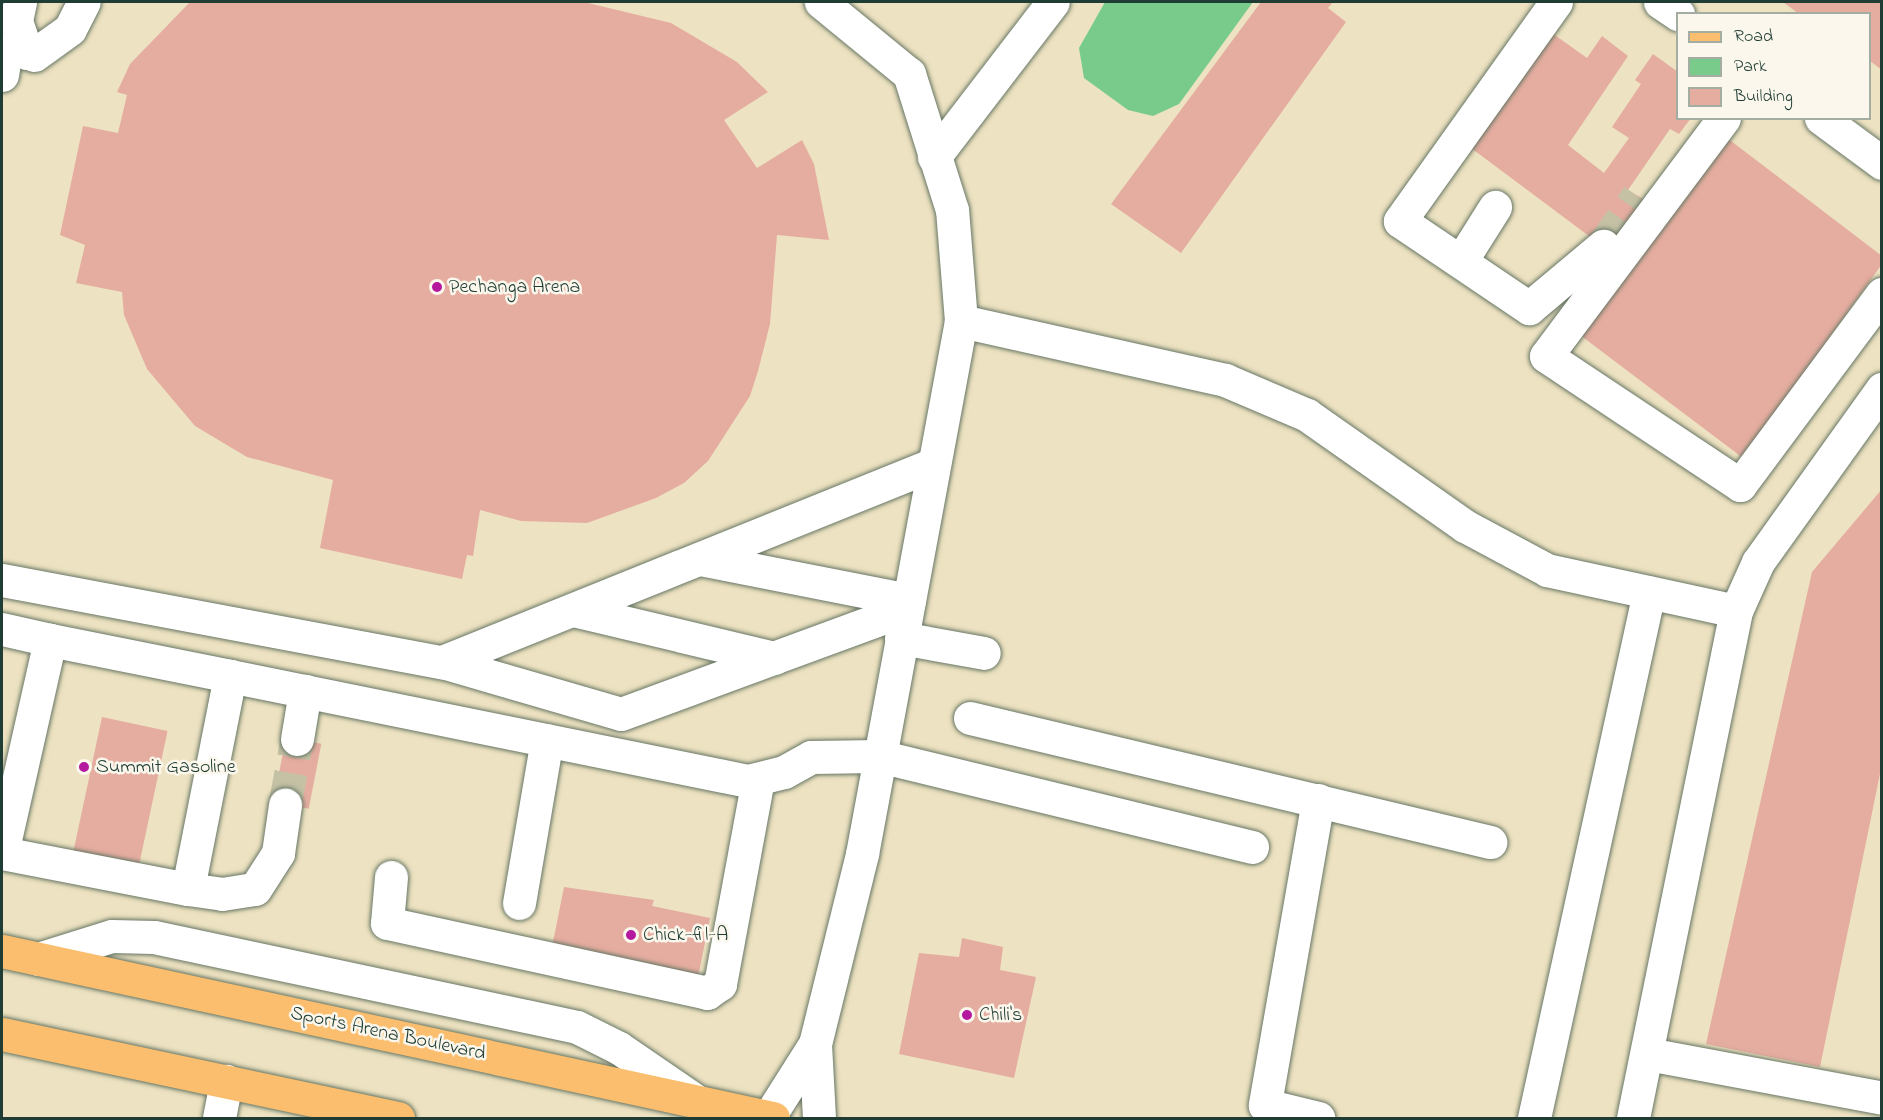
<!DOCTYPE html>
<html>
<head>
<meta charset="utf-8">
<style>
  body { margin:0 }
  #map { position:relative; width:1883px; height:1120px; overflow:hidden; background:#ede2c1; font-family:"Indie Flower",sans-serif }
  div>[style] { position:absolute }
  .green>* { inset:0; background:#79cb8c }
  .building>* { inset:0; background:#e5ada0; transform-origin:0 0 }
  .minor-tunnel>* { height:33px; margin-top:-16.5px; transform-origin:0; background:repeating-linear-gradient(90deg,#c4c1a5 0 33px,transparent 0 49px) }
  .roads { filter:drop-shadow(0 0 2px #677765) drop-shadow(0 0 2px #677765) }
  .minor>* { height:33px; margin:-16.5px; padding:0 16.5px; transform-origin:16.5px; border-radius:16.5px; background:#fff }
  .major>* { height:33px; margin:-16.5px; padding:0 16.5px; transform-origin:16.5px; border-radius:16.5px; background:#fbbe6e }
  .dots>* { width:16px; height:16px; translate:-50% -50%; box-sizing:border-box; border:3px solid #fbf7ec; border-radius:50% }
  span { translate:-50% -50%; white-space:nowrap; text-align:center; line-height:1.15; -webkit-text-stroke:5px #fbf7ec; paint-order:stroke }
  .poi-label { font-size:20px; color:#1f3d34 }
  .left { translate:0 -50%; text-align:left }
  .street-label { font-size:20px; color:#1f3d34 }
  .frame { position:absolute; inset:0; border:3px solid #1f3d34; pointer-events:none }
  .legend { position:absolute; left:1676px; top:12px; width:195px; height:108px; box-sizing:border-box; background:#fbf7ec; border:2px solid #a3ada2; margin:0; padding:8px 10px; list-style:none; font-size:18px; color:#1f3d34 }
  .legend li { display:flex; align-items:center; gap:12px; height:30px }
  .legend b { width:30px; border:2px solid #a3ada2 }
</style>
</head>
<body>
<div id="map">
  <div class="green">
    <i style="clip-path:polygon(1105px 2px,1253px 2px,1179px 104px,1153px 116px,1128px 110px,1084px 78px,1079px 48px)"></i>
  </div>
  <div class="building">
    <i style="clip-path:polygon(190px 2px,584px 2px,671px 23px,737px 62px,768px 92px,724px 120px,757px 168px,802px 140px,814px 164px,829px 240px,777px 235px,770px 324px,758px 371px,750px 396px,708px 461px,684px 483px,656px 498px,587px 523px,521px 521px,480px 510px,473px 556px,467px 555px,462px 579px,320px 548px,333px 480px,247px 457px,195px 426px,147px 369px,124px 315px,122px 292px,76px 283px,85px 245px,60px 235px,83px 126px,118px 133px,127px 95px,117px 92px,130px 64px)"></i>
    <i style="clip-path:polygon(1261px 2px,1333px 2px,1328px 8px,1346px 22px,1181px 253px,1111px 204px)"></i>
    <i style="clip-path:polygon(1783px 2px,1882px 2px,1882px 70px,1870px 61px,1870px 14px,1799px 14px)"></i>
    <i style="clip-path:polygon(1552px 33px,1587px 58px,1602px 36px,1628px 56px,1568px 145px,1604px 173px,1629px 138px,1612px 127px,1641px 84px,1635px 80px,1653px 54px,1678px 72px,1678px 118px,1691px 118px,1679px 134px,1670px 129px,1628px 190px,1645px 200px,1609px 251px,1471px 148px)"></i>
    <i style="clip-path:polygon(1727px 138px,1882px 256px,1882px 264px,1743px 458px,1576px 332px)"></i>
    <i style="clip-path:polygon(1882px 489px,1882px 764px,1820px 1067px,1706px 1044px,1812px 572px)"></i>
    <i style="left:102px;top:717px;width:67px;height:137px;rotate:12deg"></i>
    <i style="left:286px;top:737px;width:36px;height:66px;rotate:11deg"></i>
    <i style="clip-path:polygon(564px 887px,654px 900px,652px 906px,710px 918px,697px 982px,551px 952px)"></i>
    <i style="clip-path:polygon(962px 938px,1003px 947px,1000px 970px,1036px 977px,1014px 1078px,899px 1054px,919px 953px,959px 957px)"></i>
  </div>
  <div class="minor-tunnel">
    <i style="left:1603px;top:246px;width:61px;rotate:-55deg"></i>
    <i style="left:285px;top:805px;width:67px;rotate:-79.7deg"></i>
  </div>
  <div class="roads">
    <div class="minor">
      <i style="left:20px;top:2px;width:19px;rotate:102deg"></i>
      <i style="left:16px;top:21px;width:34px;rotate:71deg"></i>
      <i style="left:1556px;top:2px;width:269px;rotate:125.5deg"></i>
      <i style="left:1400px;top:221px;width:156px;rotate:34deg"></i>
      <i style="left:1529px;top:308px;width:97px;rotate:-40deg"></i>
      <i style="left:1660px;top:2px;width:22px;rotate:34deg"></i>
      <i style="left:34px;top:55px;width:44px;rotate:-35.8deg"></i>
      <i style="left:70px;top:29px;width:30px;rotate:-63deg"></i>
      <i style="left:2px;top:75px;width:26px;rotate:-81deg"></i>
      <i style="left:1724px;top:118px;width:297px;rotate:126.8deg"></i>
      <i style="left:1546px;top:356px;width:233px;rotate:33.6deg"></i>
      <i style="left:1740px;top:485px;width:238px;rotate:-53.4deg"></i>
      <i style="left:1821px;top:118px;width:76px;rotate:36.4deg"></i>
      <i style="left:934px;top:157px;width:195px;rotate:-52.5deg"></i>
      <i style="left:1461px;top:261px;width:64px;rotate:-57.8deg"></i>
      <i style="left:961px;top:321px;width:271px;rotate:12.6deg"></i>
      <i style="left:1225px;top:380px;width:89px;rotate:23.1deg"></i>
      <i style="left:1307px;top:415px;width:193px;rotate:35.1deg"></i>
      <i style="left:1465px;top:526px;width:93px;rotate:28.2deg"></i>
      <i style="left:1547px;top:570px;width:193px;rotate:12.2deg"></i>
      <i style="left:700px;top:559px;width:213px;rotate:11.1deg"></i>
      <i style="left:2px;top:580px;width:448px;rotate:10.6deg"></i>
      <i style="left:442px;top:662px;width:530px;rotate:-21.92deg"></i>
      <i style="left:573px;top:610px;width:207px;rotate:13.4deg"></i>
      <i style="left:2px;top:629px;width:49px;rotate:12.9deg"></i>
      <i style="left:50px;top:640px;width:218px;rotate:102.7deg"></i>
      <i style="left:901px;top:638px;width:84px;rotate:10.2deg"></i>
      <i style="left:50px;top:640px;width:184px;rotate:11.3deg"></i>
      <i style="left:230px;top:676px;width:217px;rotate:101.2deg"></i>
      <i style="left:442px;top:662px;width:186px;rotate:16.2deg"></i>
      <i style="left:621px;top:714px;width:305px;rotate:-20.2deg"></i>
      <i style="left:230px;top:676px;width:529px;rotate:11.46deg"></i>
      <i style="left:748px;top:781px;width:37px;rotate:-14deg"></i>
      <i style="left:784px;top:772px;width:31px;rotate:-29deg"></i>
      <i style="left:811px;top:757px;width:68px;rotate:-0.8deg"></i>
      <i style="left:879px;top:756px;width:384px;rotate:13.7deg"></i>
      <i style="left:970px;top:718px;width:535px;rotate:13.41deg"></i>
      <i style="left:297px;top:739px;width:49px;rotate:-80.5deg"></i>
      <i style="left:1318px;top:800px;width:310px;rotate:99.9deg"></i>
      <i style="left:1265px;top:1105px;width:55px;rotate:13.8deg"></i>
      <i style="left:2px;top:853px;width:189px;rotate:11deg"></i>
      <i style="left:188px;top:889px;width:34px;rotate:8deg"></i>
      <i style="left:222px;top:894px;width:33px;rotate:-9deg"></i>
      <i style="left:255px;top:889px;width:43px;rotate:-57.4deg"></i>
      <i style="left:278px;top:853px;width:49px;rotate:-81.7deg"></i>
      <i style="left:391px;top:877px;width:46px;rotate:95deg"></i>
      <i style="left:387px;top:923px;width:328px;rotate:12.3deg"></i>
      <i style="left:707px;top:993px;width:16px;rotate:-35deg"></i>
      <i style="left:720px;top:984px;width:208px;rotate:-79.5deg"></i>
      <i style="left:519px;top:903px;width:165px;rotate:-80.3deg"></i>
      <i style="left:38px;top:959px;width:77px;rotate:-17.3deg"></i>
      <i style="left:112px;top:936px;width:42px;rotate:1.4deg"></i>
      <i style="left:154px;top:937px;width:432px;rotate:12deg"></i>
      <i style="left:577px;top:1027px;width:47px;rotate:26.6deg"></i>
      <i style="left:619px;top:1048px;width:93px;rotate:34.5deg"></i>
      <i style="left:1648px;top:1054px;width:238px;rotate:10.6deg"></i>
      <i style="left:219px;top:1118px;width:38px;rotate:-79deg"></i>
      <i style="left:768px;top:1118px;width:88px;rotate:-57.6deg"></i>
      <i style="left:819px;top:1118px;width:74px;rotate:-93.1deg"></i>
      <i style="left:815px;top:1044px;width:196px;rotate:-76.1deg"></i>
      <i style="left:862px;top:854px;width:542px;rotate:-79.48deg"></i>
      <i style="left:961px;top:321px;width:111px;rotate:-94.6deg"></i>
      <i style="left:952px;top:210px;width:143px;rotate:-107.5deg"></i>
      <i style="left:909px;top:74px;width:114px;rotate:-140.7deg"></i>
      <i style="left:1534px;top:1118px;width:538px;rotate:-77.67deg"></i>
      <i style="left:1633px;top:1118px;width:517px;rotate:-78.52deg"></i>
      <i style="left:1736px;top:611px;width:54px;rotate:-65.8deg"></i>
      <i style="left:1758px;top:562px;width:213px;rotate:-54.4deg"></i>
    </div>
    <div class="major">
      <i style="left:2px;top:951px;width:789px;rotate:12.22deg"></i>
      <i style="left:2px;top:1034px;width:405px;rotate:12deg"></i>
    </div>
  </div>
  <div class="dots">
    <i style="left:437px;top:287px;background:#b5179e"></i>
    <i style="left:84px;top:767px;background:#b5179e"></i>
    <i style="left:631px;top:935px;background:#b5179e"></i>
    <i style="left:967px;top:1015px;background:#b5179e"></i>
  </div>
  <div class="poi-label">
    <span class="left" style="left:449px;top:287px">Pechanga Arena</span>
    <span class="left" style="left:96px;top:767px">Summit Gasoline</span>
    <span class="left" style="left:643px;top:935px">Chick-fil-A</span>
    <span class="left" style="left:979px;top:1015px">Chili's</span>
  </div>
  <div class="street-label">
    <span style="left:388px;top:1034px;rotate:12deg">Sports Arena Boulevard</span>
  </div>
  <div class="frame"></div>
  <ul class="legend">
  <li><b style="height:8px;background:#fbbe6e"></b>Road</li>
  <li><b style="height:16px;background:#79cb8c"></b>Park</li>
  <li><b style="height:16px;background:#e5ada0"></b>Building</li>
  </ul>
</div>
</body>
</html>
